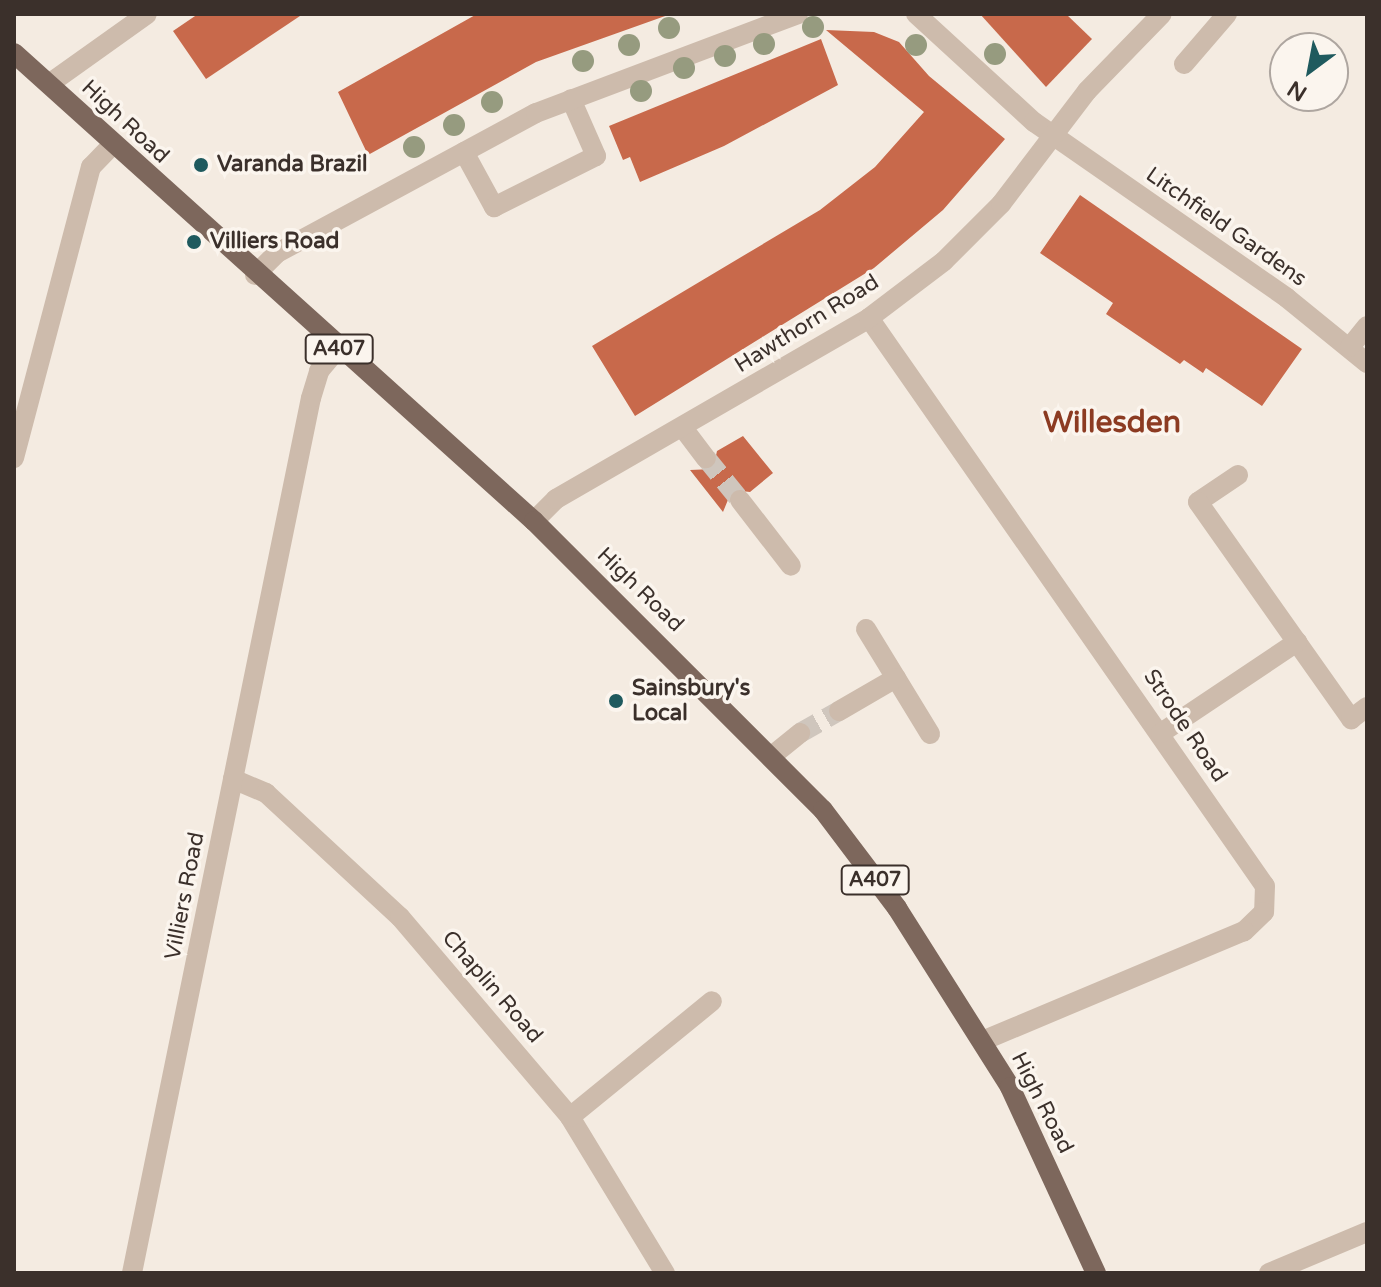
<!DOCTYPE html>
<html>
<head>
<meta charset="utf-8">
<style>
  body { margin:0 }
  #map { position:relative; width:1381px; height:1287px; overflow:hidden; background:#f4ebe1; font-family:"Varela Round",sans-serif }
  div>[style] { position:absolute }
  .building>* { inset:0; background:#c8694b }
  .minor-tunnel>* { height:20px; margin-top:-10px; transform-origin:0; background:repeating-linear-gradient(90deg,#cfc6bd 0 20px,transparent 0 30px) }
  .minor>* { height:20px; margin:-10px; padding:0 10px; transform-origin:10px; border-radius:10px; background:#cdbbac }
  .major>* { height:20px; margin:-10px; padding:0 10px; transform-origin:10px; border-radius:10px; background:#7d675c }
  .trees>* { width:22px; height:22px; margin:-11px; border-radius:50%; background:#969b7f }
  .dots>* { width:22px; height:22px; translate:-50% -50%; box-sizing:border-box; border:4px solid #fbf5ee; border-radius:50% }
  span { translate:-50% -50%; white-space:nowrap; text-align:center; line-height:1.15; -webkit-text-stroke:7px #fbf5ee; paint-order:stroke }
  .shield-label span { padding:2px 6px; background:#fbf5ee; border:2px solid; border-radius:6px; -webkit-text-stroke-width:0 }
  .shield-label { font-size:20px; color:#3b302b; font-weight:700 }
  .street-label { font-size:22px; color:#3b302b }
  .poi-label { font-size:22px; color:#3b302b; font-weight:700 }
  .left { translate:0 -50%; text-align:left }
  .district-label { font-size:30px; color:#8c3b22; font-weight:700 }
  .frame { position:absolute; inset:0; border:16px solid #3b302b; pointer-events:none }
  .north { position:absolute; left:1269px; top:32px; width:80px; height:80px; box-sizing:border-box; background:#fbf5ee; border:2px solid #aea6a0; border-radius:50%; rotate:212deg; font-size:22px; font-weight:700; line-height:32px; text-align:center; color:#3b302b }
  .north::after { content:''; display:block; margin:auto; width:28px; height:36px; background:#1f5a5e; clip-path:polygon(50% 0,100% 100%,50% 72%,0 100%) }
</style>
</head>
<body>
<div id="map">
  <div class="building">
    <i style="clip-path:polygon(198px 14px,303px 14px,206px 79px,173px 31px)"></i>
    <i style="clip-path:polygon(477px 14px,668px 14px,668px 15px,536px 62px,368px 155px,338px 92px)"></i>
    <i style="clip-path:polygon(980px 14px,1066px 14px,1092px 39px,1046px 87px)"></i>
    <i style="clip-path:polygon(826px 30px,874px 32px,899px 42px,929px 76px,1005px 139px,943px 210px,874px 268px,635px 416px,592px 346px,820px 210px,875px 167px,924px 112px)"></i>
    <i style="clip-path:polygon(821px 39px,838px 85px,724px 146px,640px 182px,630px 157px,623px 160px,609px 126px)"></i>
    <i style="clip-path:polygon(1080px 195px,1302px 349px,1262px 406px,1206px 368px,1203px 373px,1184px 360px,1180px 364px,1106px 314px,1113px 303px,1040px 253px)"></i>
    <i style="clip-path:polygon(743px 436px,773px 473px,750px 492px,732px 490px,723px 512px,690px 470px,713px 469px,717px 451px)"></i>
  </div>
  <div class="minor-tunnel">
    <i style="left:706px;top:458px;width:54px;rotate:51deg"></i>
    <i style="left:800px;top:733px;width:45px;rotate:-29.4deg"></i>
  </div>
  <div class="minor">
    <i style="left:916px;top:14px;width:160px;rotate:42.5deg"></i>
    <i style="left:1034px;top:122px;width:308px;rotate:34.8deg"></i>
    <i style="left:1287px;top:298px;width:103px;rotate:39.1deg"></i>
    <i style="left:1184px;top:64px;width:66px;rotate:-49.3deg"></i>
    <i style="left:49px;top:84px;width:120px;rotate:-35.5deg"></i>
    <i style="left:464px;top:152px;width:63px;rotate:61.4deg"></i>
    <i style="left:494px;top:207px;width:114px;rotate:-26.6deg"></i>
    <i style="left:596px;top:156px;width:62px;rotate:-113.7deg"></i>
    <i style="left:255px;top:275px;width:31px;rotate:-45deg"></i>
    <i style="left:277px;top:253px;width:294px;rotate:-28.4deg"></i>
    <i style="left:536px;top:113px;width:280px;rotate:-20.7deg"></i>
    <i style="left:869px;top:318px;width:692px;rotate:55.12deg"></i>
    <i style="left:1265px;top:886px;width:26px;rotate:92deg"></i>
    <i style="left:1264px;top:912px;width:28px;rotate:136deg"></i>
    <i style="left:1244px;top:931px;width:284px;rotate:157.2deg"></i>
    <i style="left:1350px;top:347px;width:27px;rotate:-51deg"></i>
    <i style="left:683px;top:428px;width:38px;rotate:53deg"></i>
    <i style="left:14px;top:458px;width:301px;rotate:-75.2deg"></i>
    <i style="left:91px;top:167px;width:32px;rotate:-46deg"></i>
    <i style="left:1238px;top:475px;width:48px;rotate:146deg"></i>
    <i style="left:1198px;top:502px;width:266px;rotate:54.8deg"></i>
    <i style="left:1351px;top:719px;width:20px;rotate:-37deg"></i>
    <i style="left:740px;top:500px;width:83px;rotate:52.3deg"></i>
    <i style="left:534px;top:521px;width:31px;rotate:-45deg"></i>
    <i style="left:556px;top:499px;width:362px;rotate:-30deg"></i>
    <i style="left:869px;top:318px;width:94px;rotate:-37.2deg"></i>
    <i style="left:944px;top:261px;width:81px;rotate:-45deg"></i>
    <i style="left:1001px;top:204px;width:142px;rotate:-52.7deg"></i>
    <i style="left:1087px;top:91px;width:107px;rotate:-45.8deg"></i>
    <i style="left:866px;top:629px;width:123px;rotate:58.6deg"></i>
    <i style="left:839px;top:711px;width:66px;rotate:-30.1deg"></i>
    <i style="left:1161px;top:733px;width:164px;rotate:-33.8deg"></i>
    <i style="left:773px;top:755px;width:35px;rotate:-39deg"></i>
    <i style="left:233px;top:779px;width:36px;rotate:23deg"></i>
    <i style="left:266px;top:793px;width:183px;rotate:42.8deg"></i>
    <i style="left:400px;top:917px;width:262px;rotate:49.6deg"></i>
    <i style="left:570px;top:1117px;width:183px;rotate:58.7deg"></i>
    <i style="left:570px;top:1117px;width:183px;rotate:-39.2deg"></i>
    <i style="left:132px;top:1273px;width:893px;rotate:-78.44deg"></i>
    <i style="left:311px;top:398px;width:28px;rotate:-73deg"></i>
    <i style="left:319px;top:371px;width:30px;rotate:-50deg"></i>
    <i style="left:1269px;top:1273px;width:106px;rotate:-22.7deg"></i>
  </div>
  <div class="major">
    <i style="left:14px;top:53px;width:700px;rotate:41.99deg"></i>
    <i style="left:534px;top:521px;width:409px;rotate:45deg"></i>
    <i style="left:823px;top:810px;width:123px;rotate:52.9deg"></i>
    <i style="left:897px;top:908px;width:212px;rotate:57.7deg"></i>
    <i style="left:1010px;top:1087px;width:205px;rotate:65.2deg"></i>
  </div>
  <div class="trees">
    <i style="left:813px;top:27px"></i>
    <i style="left:669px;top:28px"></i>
    <i style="left:764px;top:44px"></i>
    <i style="left:629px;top:45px"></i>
    <i style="left:916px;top:45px"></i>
    <i style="left:995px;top:54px"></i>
    <i style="left:725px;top:56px"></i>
    <i style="left:583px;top:61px"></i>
    <i style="left:684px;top:68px"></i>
    <i style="left:641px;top:91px"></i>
    <i style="left:492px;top:102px"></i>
    <i style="left:454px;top:125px"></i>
    <i style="left:414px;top:147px"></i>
  </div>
  <div class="dots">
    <i style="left:201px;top:165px;background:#1f5a5e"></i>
    <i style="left:194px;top:242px;background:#1f5a5e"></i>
    <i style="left:616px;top:701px;background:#1f5a5e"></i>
  </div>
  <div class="shield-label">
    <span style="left:339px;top:349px">A407</span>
    <span style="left:875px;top:880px">A407</span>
  </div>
  <div class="street-label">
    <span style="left:125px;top:122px;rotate:43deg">High Road</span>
    <span style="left:1226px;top:227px;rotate:35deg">Litchfield Gardens</span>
    <span style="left:807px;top:324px;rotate:-32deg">Hawthorn Road</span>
    <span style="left:640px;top:590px;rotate:44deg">High Road</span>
    <span style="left:1185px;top:726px;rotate:56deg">Strode Road</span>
    <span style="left:185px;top:896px;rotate:-79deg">Villiers Road</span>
    <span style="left:492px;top:987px;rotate:49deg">Chaplin Road</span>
    <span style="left:1042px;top:1103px;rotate:63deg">High Road</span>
  </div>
  <div class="poi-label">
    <span class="left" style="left:217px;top:165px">Varanda Brazil</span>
    <span class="left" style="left:210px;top:242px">Villiers Road</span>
    <span class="left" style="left:632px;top:701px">Sainsbury's<br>Local</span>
  </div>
  <div class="district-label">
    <span style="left:1112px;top:423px">Willesden</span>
  </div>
  <div class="frame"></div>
  <div class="north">N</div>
</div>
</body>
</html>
